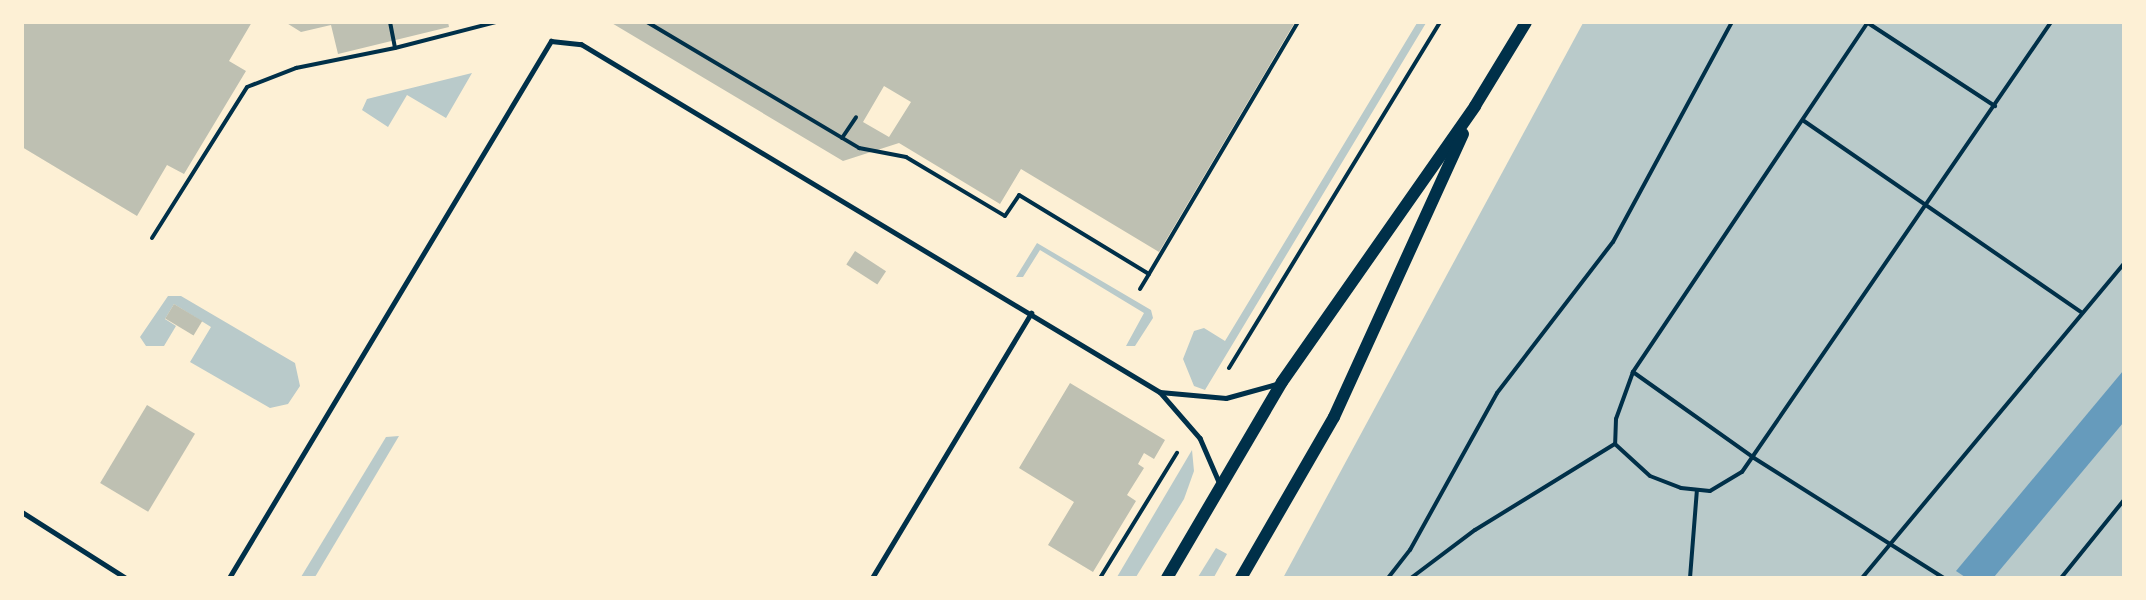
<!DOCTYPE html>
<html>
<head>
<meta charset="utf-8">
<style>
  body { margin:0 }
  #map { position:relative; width:2146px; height:600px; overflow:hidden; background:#fdf0d5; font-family:"IBM Plex Serif",serif }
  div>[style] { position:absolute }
  .green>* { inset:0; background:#b9caca }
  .water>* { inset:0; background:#669bbc }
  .building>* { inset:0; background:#bec0b2; transform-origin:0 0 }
  .path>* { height:4px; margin:-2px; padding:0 2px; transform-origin:2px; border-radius:2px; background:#003049 }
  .service>* { height:4.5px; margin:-2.25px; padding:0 2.25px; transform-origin:2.25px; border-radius:2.25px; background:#003049 }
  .secondary>* { height:12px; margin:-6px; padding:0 6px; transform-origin:6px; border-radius:6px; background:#003049 }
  span { translate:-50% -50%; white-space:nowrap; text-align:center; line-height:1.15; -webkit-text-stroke:6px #fdf0d5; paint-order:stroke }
  .frame { position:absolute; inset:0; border:24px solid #fdf0d5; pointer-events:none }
</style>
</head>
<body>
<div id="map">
  <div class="green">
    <i style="clip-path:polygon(1417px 23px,1426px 23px,1205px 390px,1194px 386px,1183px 359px,1194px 331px,1204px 328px,1225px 341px)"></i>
    <i style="clip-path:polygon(1583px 23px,2123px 23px,2123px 577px,1283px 578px)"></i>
    <i style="clip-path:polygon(472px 73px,446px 118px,407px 95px,388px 127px,362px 110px,367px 99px)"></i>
    <i style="clip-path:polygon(1037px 243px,1151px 310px,1153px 318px,1135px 346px,1126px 346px,1144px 313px,1040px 250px,1023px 277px,1016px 277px)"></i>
    <i style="clip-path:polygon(168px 296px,181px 296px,295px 363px,300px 386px,288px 404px,270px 408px,190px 362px,211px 327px,174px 304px,165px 319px,176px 326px,164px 346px,146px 346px,140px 337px)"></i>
    <i style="clip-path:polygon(399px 436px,315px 577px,301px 577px,386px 437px)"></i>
    <i style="clip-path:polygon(1192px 450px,1194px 471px,1184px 499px,1136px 577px,1117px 577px)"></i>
    <i style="clip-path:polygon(1216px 548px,1227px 554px,1214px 577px,1198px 577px)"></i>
  </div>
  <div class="water">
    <i style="clip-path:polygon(2123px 371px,2123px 423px,1994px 577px,1965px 577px,1956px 571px)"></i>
  </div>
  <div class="building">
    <i style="clip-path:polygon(22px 22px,252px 22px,229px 61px,246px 71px,184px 174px,167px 165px,137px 216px,22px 147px)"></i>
    <i style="clip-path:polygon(285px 22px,448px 22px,449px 27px,338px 54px,331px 25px,301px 32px)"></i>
    <i style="clip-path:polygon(evenodd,610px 22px,1295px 22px,1159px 252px,1021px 169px,1000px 204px,899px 143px,843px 161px,610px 22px,884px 86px,911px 102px,889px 137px,863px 122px,884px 86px)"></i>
    <i style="left:855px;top:251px;width:37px;height:16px;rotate:33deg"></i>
    <i style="left:174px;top:304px;width:33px;height:17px;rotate:31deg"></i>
    <i style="clip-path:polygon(1070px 383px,1165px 440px,1154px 459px,1144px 453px,1138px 464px,1144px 468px,1127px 495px,1136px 501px,1093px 572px,1048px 545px,1074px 502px,1019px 468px)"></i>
    <i style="left:147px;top:405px;width:56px;height:91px;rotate:31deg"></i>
  </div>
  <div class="path">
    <i style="left:390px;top:22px;width:26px;rotate:79deg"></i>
    <i style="left:395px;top:48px;width:104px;rotate:-14.4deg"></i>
    <i style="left:647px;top:22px;width:247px;rotate:30.7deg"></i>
    <i style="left:859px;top:148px;width:48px;rotate:10.8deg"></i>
    <i style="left:906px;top:157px;width:115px;rotate:30.8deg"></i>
    <i style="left:1005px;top:216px;width:25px;rotate:-56deg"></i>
    <i style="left:1019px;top:195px;width:152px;rotate:31.3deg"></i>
    <i style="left:1149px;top:274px;width:293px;rotate:-59.4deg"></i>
    <i style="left:1868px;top:22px;width:422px;rotate:123.9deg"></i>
    <i style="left:1633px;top:372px;width:50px;rotate:109.9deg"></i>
    <i style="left:1616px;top:419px;width:25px;rotate:92deg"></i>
    <i style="left:1615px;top:444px;width:47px;rotate:42.4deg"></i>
    <i style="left:1650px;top:476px;width:33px;rotate:21deg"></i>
    <i style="left:1681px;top:488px;width:29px;rotate:6deg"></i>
    <i style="left:1710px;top:491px;width:37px;rotate:-31deg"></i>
    <i style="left:1742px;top:472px;width:546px;rotate:-55.52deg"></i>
    <i style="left:1868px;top:23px;width:152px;rotate:33.2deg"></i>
    <i style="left:1804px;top:121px;width:338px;rotate:34.6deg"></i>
    <i style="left:842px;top:138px;width:25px;rotate:-56deg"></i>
    <i style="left:152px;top:238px;width:178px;rotate:-57.8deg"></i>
    <i style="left:247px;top:87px;width:53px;rotate:-21.2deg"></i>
    <i style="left:296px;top:68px;width:101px;rotate:-11.4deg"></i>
    <i style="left:1140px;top:289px;width:17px;rotate:-59deg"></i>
    <i style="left:1229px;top:368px;width:405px;rotate:-58.6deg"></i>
    <i style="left:1633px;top:372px;width:148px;rotate:35.4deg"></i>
    <i style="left:1754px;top:458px;width:225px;rotate:32.3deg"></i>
    <i style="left:1100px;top:578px;width:147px;rotate:-58.4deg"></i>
    <i style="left:1388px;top:578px;width:36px;rotate:-52deg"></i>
    <i style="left:1410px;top:550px;width:179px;rotate:-61deg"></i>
    <i style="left:1497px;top:393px;width:190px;rotate:-52.5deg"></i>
    <i style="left:1613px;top:242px;width:250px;rotate:-61.6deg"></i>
    <i style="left:1411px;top:578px;width:80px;rotate:-36.9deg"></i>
    <i style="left:1475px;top:530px;width:164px;rotate:-31.6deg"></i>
    <i style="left:1690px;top:578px;width:88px;rotate:-85.5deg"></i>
    <i style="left:1862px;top:578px;width:410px;rotate:-50.2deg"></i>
    <i style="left:2061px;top:578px;width:100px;rotate:-51.1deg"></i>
  </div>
  <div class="service">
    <i style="left:1160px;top:392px;width:66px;rotate:5.2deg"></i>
    <i style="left:1226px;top:398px;width:53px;rotate:-15.4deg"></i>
    <i style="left:22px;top:512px;width:123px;rotate:32.4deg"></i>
    <i style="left:229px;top:578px;width:626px;rotate:-59.05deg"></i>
    <i style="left:551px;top:41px;width:30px;rotate:6deg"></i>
    <i style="left:581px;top:44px;width:676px;rotate:31.01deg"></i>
    <i style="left:1160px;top:392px;width:61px;rotate:49deg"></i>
    <i style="left:1200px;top:438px;width:50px;rotate:66.5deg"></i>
    <i style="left:872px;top:578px;width:309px;rotate:-59deg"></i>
  </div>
  <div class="secondary">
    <i style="left:1167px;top:578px;width:227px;rotate:-59.6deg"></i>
    <i style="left:1282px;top:382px;width:337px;rotate:-55deg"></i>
    <i style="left:1475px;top:106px;width:98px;rotate:-58.7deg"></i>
    <i style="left:1241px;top:578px;width:186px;rotate:-60deg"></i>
    <i style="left:1334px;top:417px;width:311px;rotate:-65.5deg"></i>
  </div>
  <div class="frame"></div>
</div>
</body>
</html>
